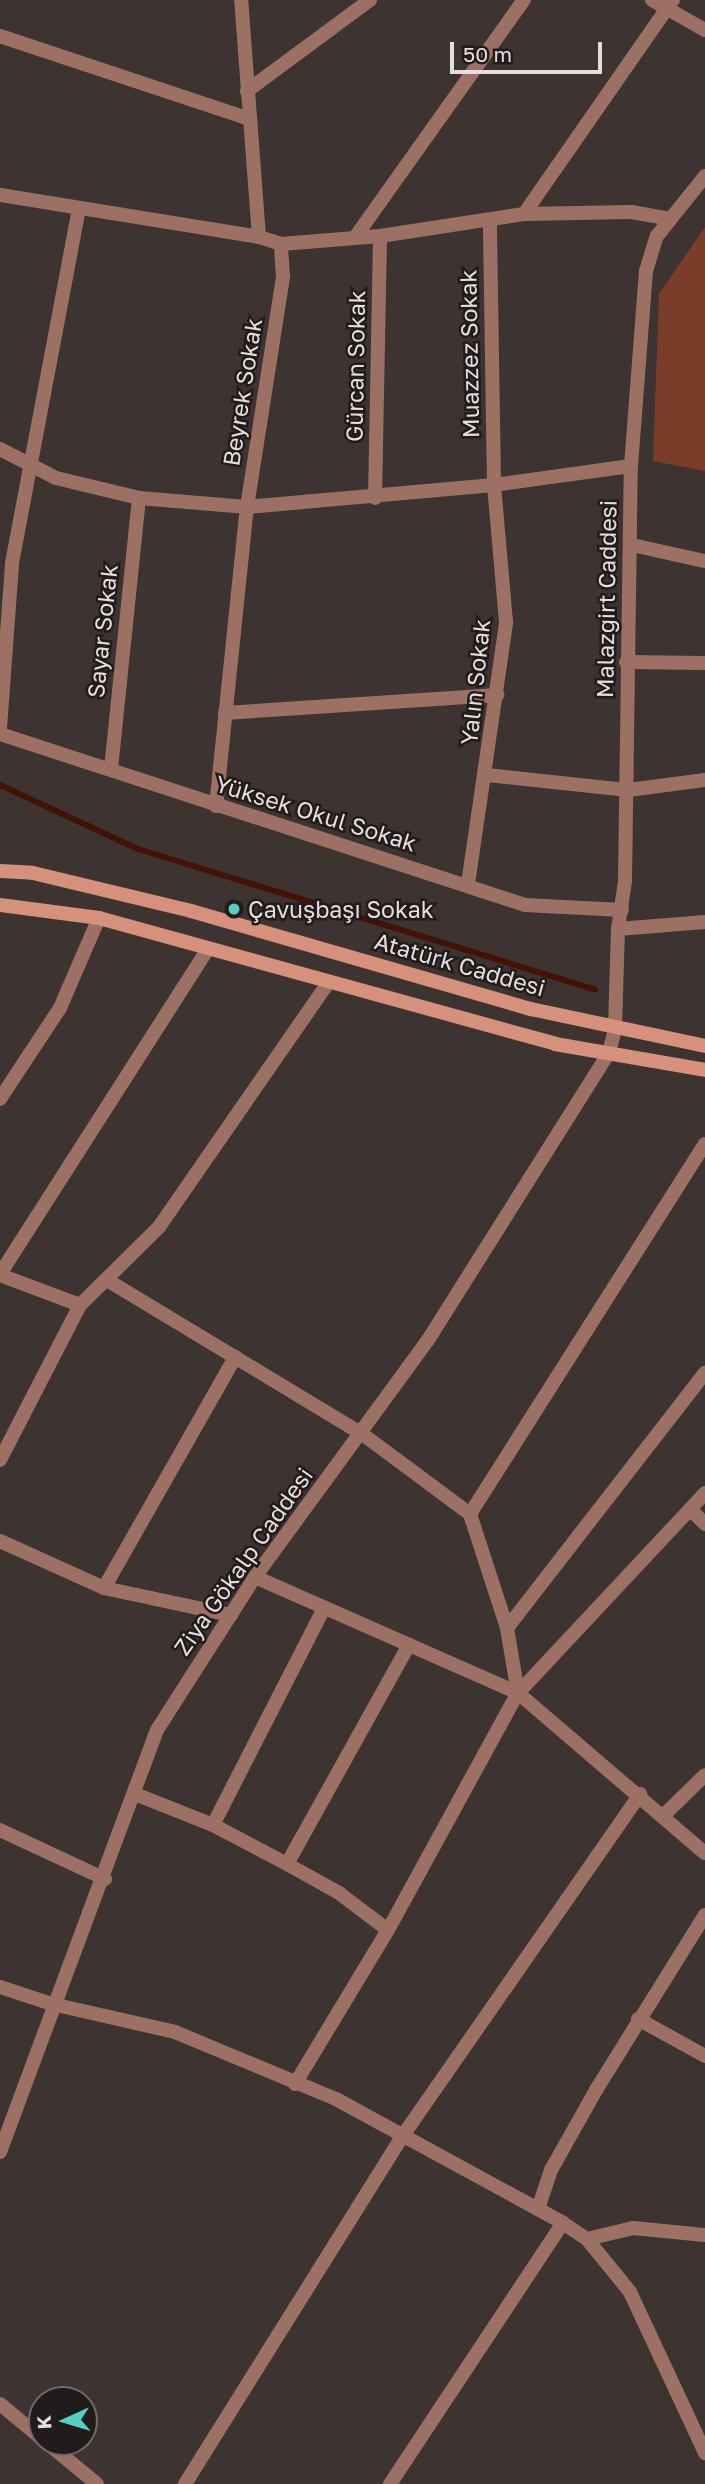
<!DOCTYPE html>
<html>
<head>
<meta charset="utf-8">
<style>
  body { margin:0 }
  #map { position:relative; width:705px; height:2484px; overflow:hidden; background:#3d3431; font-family:"Golos Text",sans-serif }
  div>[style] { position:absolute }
  .green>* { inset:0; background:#793d2a }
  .stream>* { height:6px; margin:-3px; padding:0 3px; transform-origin:3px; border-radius:3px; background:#421304 }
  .minor>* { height:14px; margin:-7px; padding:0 7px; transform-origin:7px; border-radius:7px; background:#9c7164 }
  .secondary>* { height:14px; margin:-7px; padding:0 7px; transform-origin:7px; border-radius:7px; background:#d5917c }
  .dots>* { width:19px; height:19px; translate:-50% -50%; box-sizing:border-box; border:4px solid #211c1b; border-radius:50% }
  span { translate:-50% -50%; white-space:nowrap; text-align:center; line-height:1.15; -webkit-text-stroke:5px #211c1b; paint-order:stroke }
  .street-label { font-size:23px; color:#e5dedd }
  .poi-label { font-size:23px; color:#e5dedd }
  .left { translate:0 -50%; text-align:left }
  .north { position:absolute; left:28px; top:2386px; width:70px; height:70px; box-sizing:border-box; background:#211c1b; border:2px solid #6f6a69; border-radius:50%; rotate:266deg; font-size:19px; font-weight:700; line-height:28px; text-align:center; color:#e5dedd }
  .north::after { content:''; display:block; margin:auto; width:24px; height:32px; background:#55cec4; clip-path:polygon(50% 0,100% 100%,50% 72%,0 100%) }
  .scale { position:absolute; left:450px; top:42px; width:152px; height:32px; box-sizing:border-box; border:4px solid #e5dedd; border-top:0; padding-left:9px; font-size:21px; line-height:24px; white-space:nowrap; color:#e5dedd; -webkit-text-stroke:5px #211c1b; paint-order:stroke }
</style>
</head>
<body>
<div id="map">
  <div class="green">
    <i style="clip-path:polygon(705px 227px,705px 471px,653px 461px,659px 294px)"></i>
  </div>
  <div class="stream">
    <i style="left:0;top:785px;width:152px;rotate:24.9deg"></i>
    <i style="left:138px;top:849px;width:478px;rotate:17.1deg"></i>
  </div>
  <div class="minor">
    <i style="left:652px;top:0;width:61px;rotate:29.5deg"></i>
    <i style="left:0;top:36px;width:262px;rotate:18.4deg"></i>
    <i style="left:247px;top:91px;width:153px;rotate:-36.5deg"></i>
    <i style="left:0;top:195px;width:262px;rotate:9.2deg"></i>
    <i style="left:524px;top:214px;width:261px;rotate:-55.2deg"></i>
    <i style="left:356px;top:236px;width:290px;rotate:-54.6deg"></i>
    <i style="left:281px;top:244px;width:99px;rotate:-4.6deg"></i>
    <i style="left:380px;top:236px;width:146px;rotate:-8.7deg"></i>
    <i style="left:524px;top:214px;width:107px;rotate:-1.1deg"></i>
    <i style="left:631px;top:212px;width:40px;rotate:10deg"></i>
    <i style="left:0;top:449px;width:63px;rotate:27.4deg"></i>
    <i style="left:56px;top:478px;width:85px;rotate:13.5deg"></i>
    <i style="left:139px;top:498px;width:108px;rotate:4.8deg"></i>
    <i style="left:247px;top:507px;width:248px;rotate:-5.1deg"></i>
    <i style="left:494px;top:485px;width:138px;rotate:-7.9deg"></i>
    <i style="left:375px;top:498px;width:262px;rotate:-88.9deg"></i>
    <i style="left:632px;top:545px;width:75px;rotate:12.4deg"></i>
    <i style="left:626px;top:662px;width:79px;rotate:0.7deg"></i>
    <i style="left:225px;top:713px;width:273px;rotate:-3.8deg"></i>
    <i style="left:0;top:728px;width:165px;rotate:-85.8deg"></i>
    <i style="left:12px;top:563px;width:361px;rotate:-79.3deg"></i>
    <i style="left:0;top:734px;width:552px;rotate:18.04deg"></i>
    <i style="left:525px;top:905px;width:97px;rotate:3deg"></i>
    <i style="left:111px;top:769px;width:272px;rotate:-84.1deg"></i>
    <i style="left:487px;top:775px;width:142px;rotate:6.1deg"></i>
    <i style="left:628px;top:790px;width:78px;rotate:-7.4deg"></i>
    <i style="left:216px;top:806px;width:301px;rotate:-84.1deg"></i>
    <i style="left:247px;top:507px;width:234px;rotate:-81.1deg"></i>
    <i style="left:283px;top:276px;width:32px;rotate:-94deg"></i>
    <i style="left:281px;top:244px;width:23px;rotate:-162deg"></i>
    <i style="left:259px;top:237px;width:238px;rotate:-94.3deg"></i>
    <i style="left:468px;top:884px;width:265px;rotate:-81.7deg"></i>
    <i style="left:506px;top:622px;width:138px;rotate:-95deg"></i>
    <i style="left:494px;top:485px;width:263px;rotate:-90.9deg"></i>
    <i style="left:618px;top:929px;width:87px;rotate:-4.6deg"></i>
    <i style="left:0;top:1099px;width:109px;rotate:-56.6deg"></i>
    <i style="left:60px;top:1008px;width:98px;rotate:-66.6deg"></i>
    <i style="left:0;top:1274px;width:386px;rotate:-57.4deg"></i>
    <i style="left:0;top:1275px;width:85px;rotate:20.6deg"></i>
    <i style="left:107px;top:1280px;width:297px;rotate:31.1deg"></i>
    <i style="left:361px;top:1433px;width:136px;rotate:36.6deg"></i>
    <i style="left:470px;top:1514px;width:120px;rotate:72deg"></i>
    <i style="left:507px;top:1628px;width:66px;rotate:80.4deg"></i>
    <i style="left:0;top:1460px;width:174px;rotate:-62.7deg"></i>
    <i style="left:80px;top:1305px;width:111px;rotate:-44.6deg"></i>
    <i style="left:159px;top:1227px;width:295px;rotate:-55.3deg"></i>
    <i style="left:691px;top:1510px;width:20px;rotate:45deg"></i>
    <i style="left:470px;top:1514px;width:438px;rotate:-57.6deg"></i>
    <i style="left:0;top:1541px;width:114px;rotate:24.3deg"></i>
    <i style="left:104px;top:1588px;width:130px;rotate:12deg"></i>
    <i style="left:255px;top:1577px;width:287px;rotate:23.8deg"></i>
    <i style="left:518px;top:1693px;width:246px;rotate:40.6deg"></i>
    <i style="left:104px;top:1588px;width:266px;rotate:-60.4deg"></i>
    <i style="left:507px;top:1628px;width:323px;rotate:-52.2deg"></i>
    <i style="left:135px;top:1794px;width:84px;rotate:21.7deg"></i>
    <i style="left:213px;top:1825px;width:84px;rotate:27.8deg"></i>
    <i style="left:287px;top:1864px;width:60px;rotate:29.1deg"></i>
    <i style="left:339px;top:1893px;width:61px;rotate:37.1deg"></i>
    <i style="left:664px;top:1815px;width:57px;rotate:-44.3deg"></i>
    <i style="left:213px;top:1825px;width:242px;rotate:-62.9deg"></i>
    <i style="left:0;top:1830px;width:116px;rotate:25deg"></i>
    <i style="left:287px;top:1864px;width:251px;rotate:-60.9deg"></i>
    <i style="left:0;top:1987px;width:55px;rotate:18.1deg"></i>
    <i style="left:52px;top:2004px;width:126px;rotate:12.8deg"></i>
    <i style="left:175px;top:2032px;width:174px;rotate:22.6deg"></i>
    <i style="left:336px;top:2099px;width:259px;rotate:28.6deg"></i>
    <i style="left:563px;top:2223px;width:29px;rotate:34deg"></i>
    <i style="left:587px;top:2239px;width:68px;rotate:50.9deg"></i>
    <i style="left:630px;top:2292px;width:178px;rotate:65deg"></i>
    <i style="left:638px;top:2019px;width:77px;rotate:28.9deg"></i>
    <i style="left:295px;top:2084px;width:180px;rotate:-58.9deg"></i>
    <i style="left:388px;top:1930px;width:270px;rotate:-61.3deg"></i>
    <i style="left:518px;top:1693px;width:274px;rotate:-46.9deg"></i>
    <i style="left:0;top:2152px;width:450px;rotate:-69.6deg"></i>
    <i style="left:157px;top:1730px;width:182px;rotate:-57.4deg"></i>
    <i style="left:255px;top:1577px;width:293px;rotate:-53.9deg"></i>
    <i style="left:428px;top:1340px;width:339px;rotate:-57.8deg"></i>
    <i style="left:609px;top:1053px;width:25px;rotate:-76deg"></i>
    <i style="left:615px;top:1029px;width:100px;rotate:-88.3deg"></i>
    <i style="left:618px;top:929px;width:49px;rotate:-81.7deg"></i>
    <i style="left:625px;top:881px;width:415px;rotate:-89.2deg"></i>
    <i style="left:631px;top:466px;width:196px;rotate:-85.6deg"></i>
    <i style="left:646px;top:271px;width:37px;rotate:-73deg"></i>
    <i style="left:657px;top:236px;width:77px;rotate:-51.3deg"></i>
    <i style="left:538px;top:2209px;width:41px;rotate:-71.6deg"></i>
    <i style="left:551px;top:2170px;width:92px;rotate:-60.6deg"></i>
    <i style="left:596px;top:2090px;width:206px;rotate:-58.1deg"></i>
    <i style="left:587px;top:2239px;width:47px;rotate:-13.4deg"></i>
    <i style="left:633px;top:2228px;width:72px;rotate:5.6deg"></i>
    <i style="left:0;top:2404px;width:55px;rotate:39.8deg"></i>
    <i style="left:46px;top:2442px;width:66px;rotate:39.5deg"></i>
    <i style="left:185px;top:2484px;width:413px;rotate:-58deg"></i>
    <i style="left:404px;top:2134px;width:414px;rotate:-55.2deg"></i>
    <i style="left:390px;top:2484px;width:313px;rotate:-56.5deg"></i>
  </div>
  <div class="secondary">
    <i style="left:0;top:871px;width:33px;rotate:3deg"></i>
    <i style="left:33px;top:873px;width:163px;rotate:13.5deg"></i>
    <i style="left:191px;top:911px;width:354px;rotate:16.1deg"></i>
    <i style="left:531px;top:1009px;width:178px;rotate:12deg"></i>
    <i style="left:0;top:905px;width:100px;rotate:7.5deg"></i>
    <i style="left:99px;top:918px;width:473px;rotate:15.4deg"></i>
    <i style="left:555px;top:1044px;width:152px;rotate:9.8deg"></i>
  </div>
  <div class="dots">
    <i style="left:234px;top:909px;background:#55cec4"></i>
  </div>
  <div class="street-label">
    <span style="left:469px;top:354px;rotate:-91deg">Muazzez Sokak</span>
    <span style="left:355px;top:366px;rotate:-89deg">Gürcan Sokak</span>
    <span style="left:242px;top:392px;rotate:-81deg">Beyrek Sokak</span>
    <span style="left:606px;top:599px;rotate:-89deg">Malazgirt Caddesi</span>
    <span style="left:102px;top:631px;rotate:-84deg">Sayar Sokak</span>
    <span style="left:475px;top:682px;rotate:-84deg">Yalın Sokak</span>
    <span style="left:316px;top:813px;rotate:17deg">Yüksek Okul Sokak</span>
    <span style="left:460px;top:964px;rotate:16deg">Atatürk Caddesi</span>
    <span style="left:243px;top:1561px;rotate:-55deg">Ziya Gökalp Caddesi</span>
  </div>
  <div class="poi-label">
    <span class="left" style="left:248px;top:909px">Çavuşbaşı Sokak</span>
  </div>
  <div class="north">K</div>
  <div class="scale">50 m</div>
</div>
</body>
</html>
